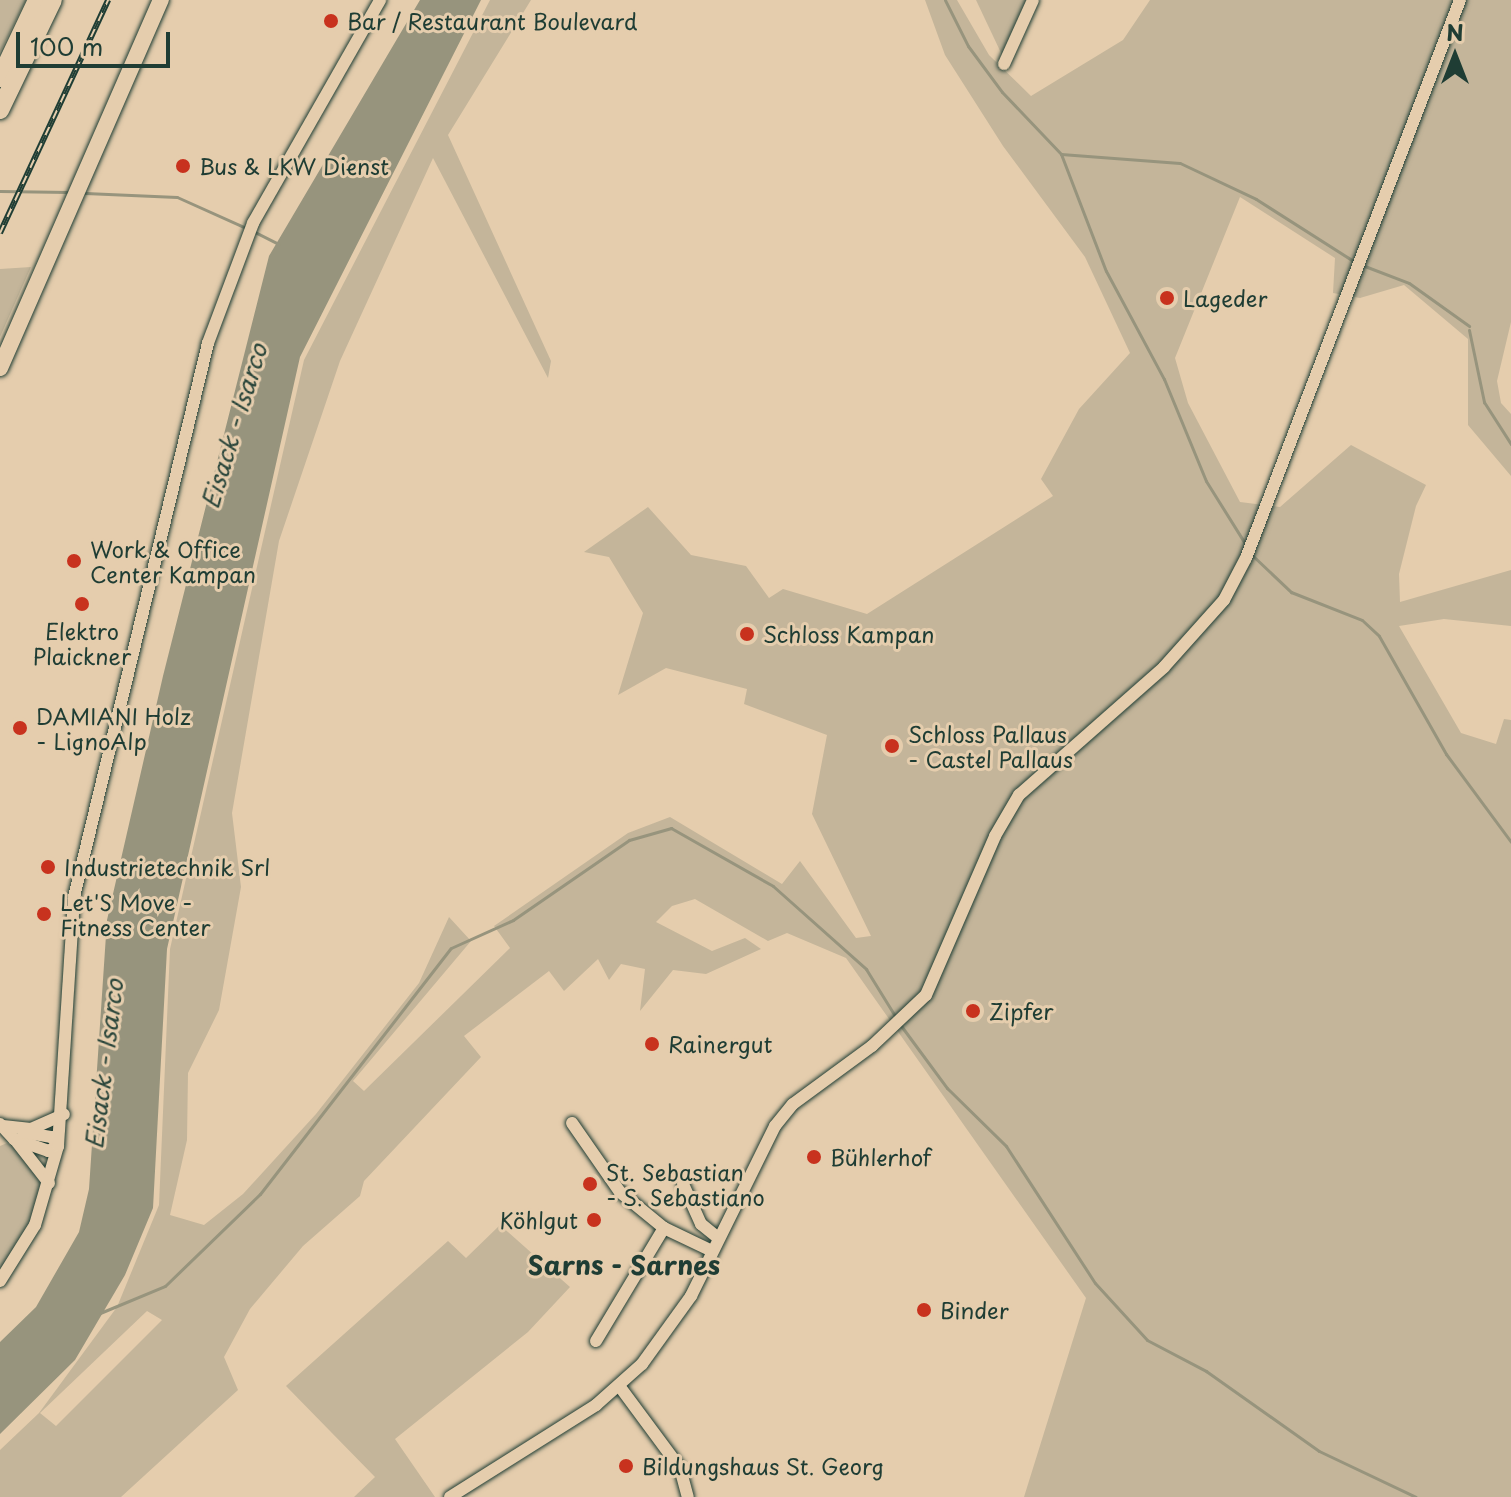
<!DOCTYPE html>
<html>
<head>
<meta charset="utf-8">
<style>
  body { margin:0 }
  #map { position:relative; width:1511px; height:1497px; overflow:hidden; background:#e5cdad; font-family:"Playpen Sans",sans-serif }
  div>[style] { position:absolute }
  .green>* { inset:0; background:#c4b59a }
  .water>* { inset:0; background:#97947d }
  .stream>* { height:3px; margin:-1.5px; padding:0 1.5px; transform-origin:1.5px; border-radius:1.5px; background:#97947d }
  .roads { filter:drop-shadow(0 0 2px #1f3d34) drop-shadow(0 0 2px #1f3d34) }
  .minor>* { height:12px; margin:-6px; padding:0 6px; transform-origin:6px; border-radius:6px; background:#e5cdad }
  .major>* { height:16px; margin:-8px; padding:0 8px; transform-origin:8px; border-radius:8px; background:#e5cdad }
  .highway>* { height:18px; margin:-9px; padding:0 9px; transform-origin:9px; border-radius:9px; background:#e5cdad }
  .rail>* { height:6px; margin-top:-3px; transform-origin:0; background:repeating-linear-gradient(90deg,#e5cdad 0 9px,#1f3d34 0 18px); box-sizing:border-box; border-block:2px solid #1f3d34 }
  .dots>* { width:22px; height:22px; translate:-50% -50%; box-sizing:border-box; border:4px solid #e5cdad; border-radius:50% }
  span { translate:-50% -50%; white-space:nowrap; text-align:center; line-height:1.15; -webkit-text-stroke:6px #e5cdad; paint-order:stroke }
  .poi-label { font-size:22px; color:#1f3d34 }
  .left { translate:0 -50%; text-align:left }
  .right { translate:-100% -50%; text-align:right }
  .water-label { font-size:24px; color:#2b463b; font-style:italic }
  .quarter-label { font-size:26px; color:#1f3d34; font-weight:700 }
  .north { position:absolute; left:1415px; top:16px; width:80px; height:80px; -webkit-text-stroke:6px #e5cdad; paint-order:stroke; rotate:0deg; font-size:22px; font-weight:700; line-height:32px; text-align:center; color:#1f3d34 }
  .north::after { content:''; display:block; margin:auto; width:28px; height:36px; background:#1f3d34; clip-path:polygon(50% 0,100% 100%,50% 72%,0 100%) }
  .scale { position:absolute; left:16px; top:32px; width:154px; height:36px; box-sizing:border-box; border:4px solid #1f3d34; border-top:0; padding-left:10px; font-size:24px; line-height:28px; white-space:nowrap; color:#1f3d34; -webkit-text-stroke:6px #e5cdad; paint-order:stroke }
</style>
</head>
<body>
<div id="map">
  <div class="green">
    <i style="clip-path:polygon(0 0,26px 0,0 52px)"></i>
    <i style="clip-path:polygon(evenodd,490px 0,531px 0,448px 135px,551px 361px,548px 378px,433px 158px,340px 361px,279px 541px,232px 813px,241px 887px,219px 1010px,188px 1073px,187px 1140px,170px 1215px,204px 1225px,243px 1194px,316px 1114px,419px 983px,449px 917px,471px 941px,353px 1081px,364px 1091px,510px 948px,494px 926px,628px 833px,670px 817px,782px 884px,800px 861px,856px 938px,871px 936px,812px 814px,827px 735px,744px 704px,747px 689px,666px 668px,618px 695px,643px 613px,609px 557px,584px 552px,648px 507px,691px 555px,746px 566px,769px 598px,783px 589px,867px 614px,1053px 496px,1041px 479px,1079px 409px,1130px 353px,1085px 257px,1003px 146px,945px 55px,925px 0,957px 0,989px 55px,1031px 96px,1123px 40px,1150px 0,1511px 0,1511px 322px,1497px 381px,1501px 403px,1511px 414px,1511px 476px,1468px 425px,1468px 339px,1404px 285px,1360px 298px,1333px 293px,1335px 258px,1240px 197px,1175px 358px,1188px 403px,1240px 502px,1280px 507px,1351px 445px,1426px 485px,1416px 506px,1399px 574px,1400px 602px,1511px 570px,1511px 626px,1444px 619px,1399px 626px,1461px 733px,1496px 744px,1504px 719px,1511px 720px,1511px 1497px,1024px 1497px,1086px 1298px,846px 958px,787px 933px,768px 941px,695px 899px,672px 906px,656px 922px,712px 951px,745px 938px,761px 949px,706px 974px,673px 970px,640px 1011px,645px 969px,621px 964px,609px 980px,598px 959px,564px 991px,549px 971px,464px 1036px,481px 1057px,364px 1181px,360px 1196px,303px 1246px,250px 1309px,224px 1357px,238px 1390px,121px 1497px,0 1497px,0 1450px,39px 1413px,117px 1307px,159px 1205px,170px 949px,304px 360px,490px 0,147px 1311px,162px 1320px,56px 1426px,40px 1413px,147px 1311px)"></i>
    <i style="clip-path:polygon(976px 0,1028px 0,1002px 55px)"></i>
    <i style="clip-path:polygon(31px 267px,0 337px,0 269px)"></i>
    <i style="clip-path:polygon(7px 1143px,27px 1158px,42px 1187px,36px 1213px,0 1270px,0 1146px)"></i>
    <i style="clip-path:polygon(500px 1225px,570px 1287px,528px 1332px,395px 1439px,435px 1497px,354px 1497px,375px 1477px,286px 1386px,448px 1241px,466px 1258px)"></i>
  </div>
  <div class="water">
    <i style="clip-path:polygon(420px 0,481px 0,300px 357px,167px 949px,153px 1208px,125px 1275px,75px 1360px,0 1434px,0 1342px,36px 1307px,79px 1232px,89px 1189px,107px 920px,163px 676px,269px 256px)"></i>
  </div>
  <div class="stream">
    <i style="left:945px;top:0;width:51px;rotate:63.4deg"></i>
    <i style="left:968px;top:46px;width:57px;rotate:53.5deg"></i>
    <i style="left:1002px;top:92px;width:86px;rotate:46.4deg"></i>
    <i style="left:1061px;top:154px;width:125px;rotate:69deg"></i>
    <i style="left:1106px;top:271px;width:123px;rotate:61.8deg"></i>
    <i style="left:1164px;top:379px;width:110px;rotate:67.6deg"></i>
    <i style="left:1206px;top:481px;width:75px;rotate:58deg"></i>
    <i style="left:1061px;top:154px;width:119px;rotate:4.3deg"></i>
    <i style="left:1180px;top:163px;width:84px;rotate:25.3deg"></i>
    <i style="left:1256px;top:199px;width:117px;rotate:32.5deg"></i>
    <i style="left:0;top:191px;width:69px;rotate:0.8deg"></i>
    <i style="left:85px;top:193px;width:92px;rotate:2.5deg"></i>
    <i style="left:177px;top:197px;width:76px;rotate:24.2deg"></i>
    <i style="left:253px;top:231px;width:29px;rotate:27deg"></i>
    <i style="left:1362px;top:265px;width:50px;rotate:21deg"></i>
    <i style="left:1409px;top:283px;width:74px;rotate:35.6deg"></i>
    <i style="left:1469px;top:330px;width:74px;rotate:78.2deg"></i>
    <i style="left:1484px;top:402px;width:50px;rotate:57.3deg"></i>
    <i style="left:1252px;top:555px;width:54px;rotate:43.5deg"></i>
    <i style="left:1291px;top:592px;width:76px;rotate:21.5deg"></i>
    <i style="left:1362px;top:620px;width:23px;rotate:43deg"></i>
    <i style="left:1379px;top:636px;width:136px;rotate:60.4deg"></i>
    <i style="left:1446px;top:754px;width:109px;rotate:53.5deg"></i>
    <i style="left:899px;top:1023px;width:81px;rotate:53.6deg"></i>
    <i style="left:947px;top:1088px;width:83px;rotate:44.5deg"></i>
    <i style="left:1006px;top:1146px;width:163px;rotate:57deg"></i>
    <i style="left:1095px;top:1283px;width:77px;rotate:47.6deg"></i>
    <i style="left:1147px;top:1340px;width:67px;rotate:27.7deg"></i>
    <i style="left:1206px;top:1371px;width:138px;rotate:35.3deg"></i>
    <i style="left:1319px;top:1451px;width:107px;rotate:25.4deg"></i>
    <i style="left:100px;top:1313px;width:70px;rotate:-22.6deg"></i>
    <i style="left:165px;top:1286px;width:132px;rotate:-44.1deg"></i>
    <i style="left:260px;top:1194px;width:311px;rotate:-52.2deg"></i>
    <i style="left:451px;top:948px;width:68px;rotate:-24.3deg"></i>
    <i style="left:513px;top:920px;width:141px;rotate:-34.6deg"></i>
    <i style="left:629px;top:840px;width:44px;rotate:-15.9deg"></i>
    <i style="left:671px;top:828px;width:117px;rotate:29.6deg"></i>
    <i style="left:773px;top:886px;width:125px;rotate:41.7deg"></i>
    <i style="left:866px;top:969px;width:55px;rotate:58.3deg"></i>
  </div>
  <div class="roads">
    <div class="minor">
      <i style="left:1004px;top:64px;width:70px;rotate:-65.6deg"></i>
      <i style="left:572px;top:1123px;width:84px;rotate:55.2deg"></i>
      <i style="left:620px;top:1192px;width:57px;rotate:39.3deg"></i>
      <i style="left:664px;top:1228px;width:53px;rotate:25.6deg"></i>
      <i style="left:0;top:1124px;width:21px;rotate:47deg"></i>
      <i style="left:14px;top:1139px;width:36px;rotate:19deg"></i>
      <i style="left:48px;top:1151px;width:11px;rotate:-27deg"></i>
      <i style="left:3px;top:1126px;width:28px;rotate:6deg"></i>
      <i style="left:31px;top:1129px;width:36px;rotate:-24deg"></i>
      <i style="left:23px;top:1132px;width:29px;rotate:10deg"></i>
      <i style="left:52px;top:1137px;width:11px;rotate:56deg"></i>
      <i style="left:17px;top:1142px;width:52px;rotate:52deg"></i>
      <i style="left:683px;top:1184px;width:44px;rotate:65.8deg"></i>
      <i style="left:701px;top:1224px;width:22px;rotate:39deg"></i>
      <i style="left:0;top:1281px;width:66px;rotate:-58deg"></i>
      <i style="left:35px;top:1225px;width:82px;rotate:-73.8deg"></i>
      <i style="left:58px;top:1146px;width:250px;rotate:-86.3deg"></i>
      <i style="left:74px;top:897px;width:570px;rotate:-76.4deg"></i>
      <i style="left:208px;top:343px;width:128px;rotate:-69.4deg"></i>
      <i style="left:253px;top:223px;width:257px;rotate:-60.3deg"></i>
      <i style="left:596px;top:1341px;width:132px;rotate:-59deg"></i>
      <i style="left:620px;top:1387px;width:101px;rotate:53.5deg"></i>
      <i style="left:680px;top:1468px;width:30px;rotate:75deg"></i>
      <i style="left:450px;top:1497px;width:173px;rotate:-32.2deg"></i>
      <i style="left:596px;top:1405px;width:62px;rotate:-41.7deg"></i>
      <i style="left:642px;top:1364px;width:84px;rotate:-54.2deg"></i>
      <i style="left:691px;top:1296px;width:190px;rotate:-63.7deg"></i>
      <i style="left:775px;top:1126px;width:28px;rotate:-51deg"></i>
      <i style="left:793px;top:1104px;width:98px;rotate:-36.3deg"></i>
      <i style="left:872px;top:1046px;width:74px;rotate:-43.4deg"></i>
      <i style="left:926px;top:995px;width:173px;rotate:-66.5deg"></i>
      <i style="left:995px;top:836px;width:48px;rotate:-59.7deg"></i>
      <i style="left:1019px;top:795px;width:193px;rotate:-41.4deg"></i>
      <i style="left:1164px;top:667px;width:90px;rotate:-48.2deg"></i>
      <i style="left:1224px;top:600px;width:47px;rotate:-62.4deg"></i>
      <i style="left:1246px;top:558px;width:598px;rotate:-69.02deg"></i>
    </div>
    <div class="major">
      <i style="left:0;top:368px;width:402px;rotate:-66.4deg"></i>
    </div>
    <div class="highway">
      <i style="left:0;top:78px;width:86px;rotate:-64.6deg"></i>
      <i style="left:0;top:110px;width:122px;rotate:-64.3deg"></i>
    </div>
  </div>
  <div class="rail">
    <i style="left:0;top:233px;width:257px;rotate:-65.1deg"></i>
  </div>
  <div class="dots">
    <i style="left:331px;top:21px;background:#c8321e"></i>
    <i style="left:183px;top:166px;background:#c8321e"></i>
    <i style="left:1167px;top:298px;background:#c8321e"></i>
    <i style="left:74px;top:561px;background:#c8321e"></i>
    <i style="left:82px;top:604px;background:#c8321e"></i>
    <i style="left:747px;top:634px;background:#c8321e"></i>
    <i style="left:20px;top:728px;background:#c8321e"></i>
    <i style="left:892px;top:746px;background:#c8321e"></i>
    <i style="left:48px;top:867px;background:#c8321e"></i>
    <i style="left:44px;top:914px;background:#c8321e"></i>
    <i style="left:973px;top:1011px;background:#c8321e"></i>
    <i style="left:652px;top:1044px;background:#c8321e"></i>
    <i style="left:814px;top:1157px;background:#c8321e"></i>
    <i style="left:590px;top:1184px;background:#c8321e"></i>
    <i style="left:594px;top:1220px;background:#c8321e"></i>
    <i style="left:924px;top:1310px;background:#c8321e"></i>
    <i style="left:626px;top:1466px;background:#c8321e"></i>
  </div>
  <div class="poi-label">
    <span class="left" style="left:347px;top:21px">Bar / Restaurant Boulevard</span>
    <span class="left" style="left:199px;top:166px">Bus &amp; LKW Dienst</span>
    <span class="left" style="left:1183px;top:298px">Lageder</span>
    <span class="left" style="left:90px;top:561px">Work &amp; Office<br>Center Kampan</span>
    <span style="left:82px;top:643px">Elektro<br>Plaickner</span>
    <span class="left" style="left:763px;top:634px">Schloss Kampan</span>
    <span class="left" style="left:36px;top:728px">DAMIANI Holz<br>- LignoAlp</span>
    <span class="left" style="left:908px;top:746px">Schloss Pallaus<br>- Castel Pallaus</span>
    <span class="left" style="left:64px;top:867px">Industrietechnik Srl</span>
    <span class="left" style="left:60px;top:914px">Let'S Move -<br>Fitness Center</span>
    <span class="left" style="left:989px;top:1011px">Zipfer</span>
    <span class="left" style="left:668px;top:1044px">Rainergut</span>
    <span class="left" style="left:830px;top:1157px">Bühlerhof</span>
    <span class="left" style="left:606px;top:1184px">St. Sebastian<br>- S. Sebastiano</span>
    <span class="right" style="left:578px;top:1220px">Köhlgut</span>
    <span class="left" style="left:940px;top:1310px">Binder</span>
    <span class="left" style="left:642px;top:1466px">Bildungshaus St. Georg</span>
  </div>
  <div class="water-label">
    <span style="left:234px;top:426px;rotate:-73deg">Eisack - Isarco</span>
    <span style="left:104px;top:1064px;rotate:-83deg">Eisack - Isarco</span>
  </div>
  <div class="quarter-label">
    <span style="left:624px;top:1265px">Sarns - Sarnes</span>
  </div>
  <div class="north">N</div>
  <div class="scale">100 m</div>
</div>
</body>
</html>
